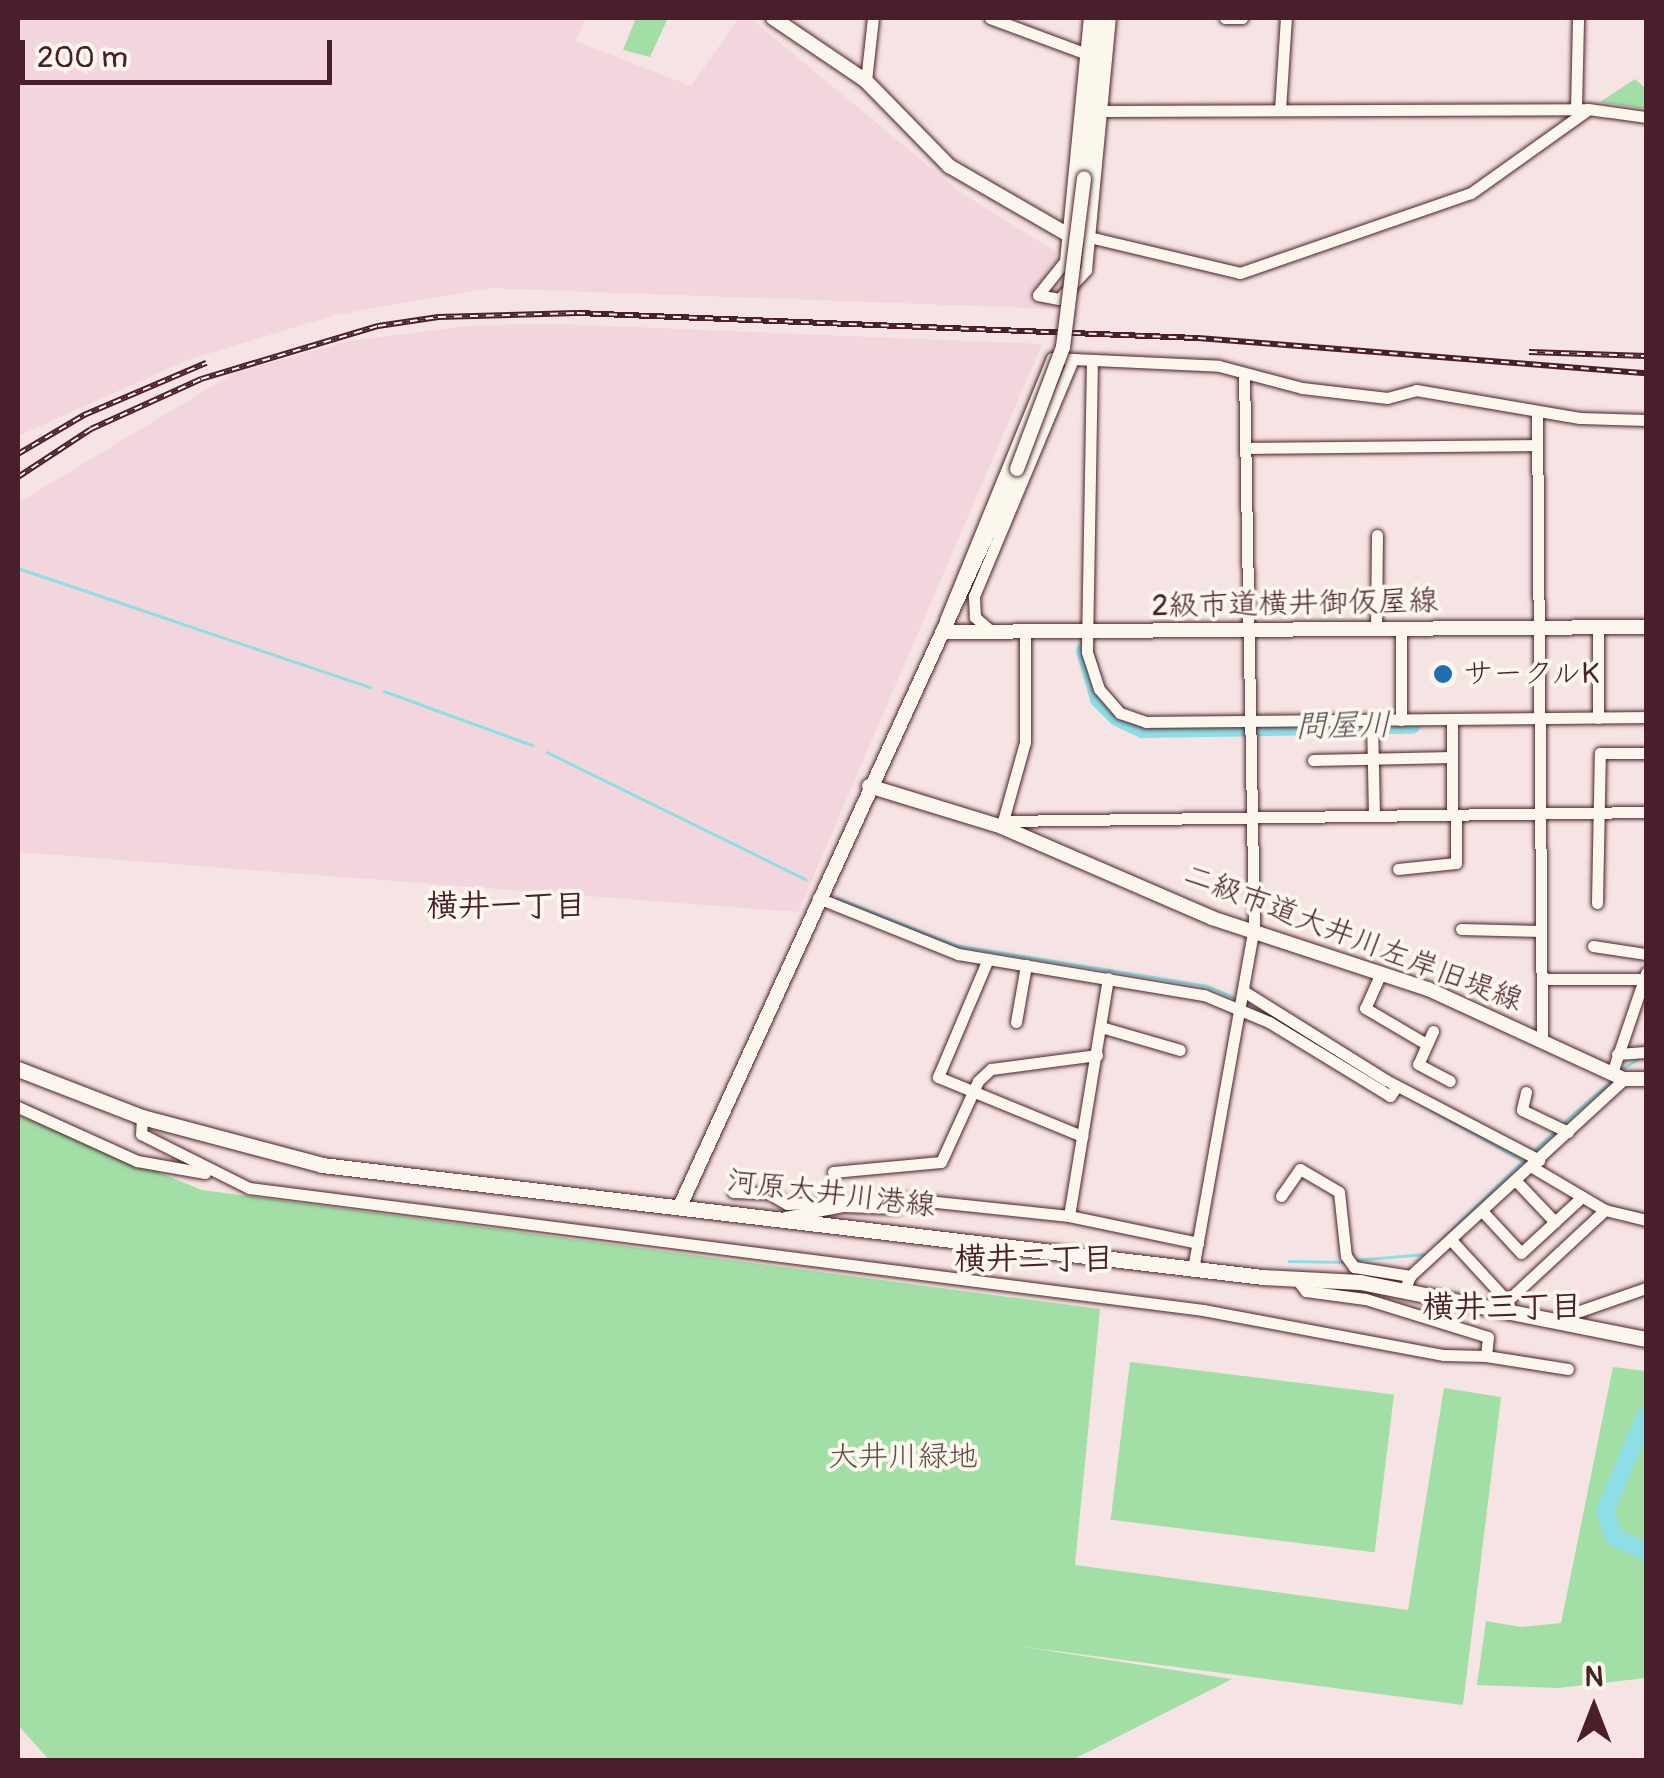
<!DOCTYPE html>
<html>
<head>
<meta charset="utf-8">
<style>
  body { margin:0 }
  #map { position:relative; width:1664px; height:1778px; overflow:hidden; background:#f6e3e3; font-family:Pangolin,"Klee One",sans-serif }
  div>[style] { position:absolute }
  .built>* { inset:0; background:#f2d5dd }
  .green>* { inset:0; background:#a2dfa6; transform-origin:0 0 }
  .stream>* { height:2.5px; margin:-1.25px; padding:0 1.25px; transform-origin:1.25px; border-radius:1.25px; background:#8edfe5 }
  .river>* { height:18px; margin:-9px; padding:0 9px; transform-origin:9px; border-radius:9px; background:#8edfe5 }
  .roads { filter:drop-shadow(0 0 2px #4a1f2b) drop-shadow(0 0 2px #4a1f2b) }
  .minor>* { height:11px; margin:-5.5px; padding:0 5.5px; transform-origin:5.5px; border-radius:5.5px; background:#fbf7ec }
  .tertiary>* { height:14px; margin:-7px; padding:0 7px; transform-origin:7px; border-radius:7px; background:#fbf7ec }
  .secondary>* { height:15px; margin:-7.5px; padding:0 7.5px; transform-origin:7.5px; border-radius:7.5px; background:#fbf7ec }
  .rail>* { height:6px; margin-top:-3px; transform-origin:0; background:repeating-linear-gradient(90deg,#fbf7ec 0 8px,#4a1f2b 0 16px); box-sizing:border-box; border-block:2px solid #4a1f2b }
  .bridges { filter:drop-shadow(0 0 2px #4a1f2b) drop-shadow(0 0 2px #4a1f2b) }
  .tertiary-bridge>* { height:14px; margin:-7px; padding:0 7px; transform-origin:7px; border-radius:7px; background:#fbf7ec }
  .dots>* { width:28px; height:28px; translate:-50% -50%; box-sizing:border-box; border:5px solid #fbf7ec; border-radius:50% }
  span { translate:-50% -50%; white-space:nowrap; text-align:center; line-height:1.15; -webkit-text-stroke:8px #fbf7ec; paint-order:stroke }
  .street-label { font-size:30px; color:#4a1f2b }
  .poi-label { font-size:30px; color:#4a1f2b }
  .left { translate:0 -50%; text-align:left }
  .park-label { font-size:30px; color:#604f4a }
  .water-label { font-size:32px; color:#5b4f5a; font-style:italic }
  .neighbourhood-label { font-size:32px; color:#4a1f2b; font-weight:700 }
  .frame { position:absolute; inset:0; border:20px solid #4a1f2b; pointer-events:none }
  .north { position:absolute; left:1544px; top:1658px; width:100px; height:100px; -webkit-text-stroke:8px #fbf7ec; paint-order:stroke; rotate:0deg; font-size:28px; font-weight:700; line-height:40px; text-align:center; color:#4a1f2b }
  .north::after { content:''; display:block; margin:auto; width:35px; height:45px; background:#4a1f2b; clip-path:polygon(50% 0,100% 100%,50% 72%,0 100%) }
  .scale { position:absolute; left:20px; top:40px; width:312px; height:45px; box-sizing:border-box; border:5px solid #4a1f2b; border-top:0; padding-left:12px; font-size:30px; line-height:35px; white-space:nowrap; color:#4a1f2b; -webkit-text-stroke:8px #fbf7ec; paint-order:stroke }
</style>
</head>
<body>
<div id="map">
  <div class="built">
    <i style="clip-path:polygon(18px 18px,586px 18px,575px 41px,691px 86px,739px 18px,750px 18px,960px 192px,1056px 252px,1059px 309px,488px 288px,335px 315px,187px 360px,18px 436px)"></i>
    <i style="clip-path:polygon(559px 324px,1042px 344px,798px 912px,18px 852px,18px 503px,234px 373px,349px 341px,477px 325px)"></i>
  </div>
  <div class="green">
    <i style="clip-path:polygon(636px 18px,668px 18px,650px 57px,623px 50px)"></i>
    <i style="clip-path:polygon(1635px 79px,1646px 89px,1646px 109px,1600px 102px)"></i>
    <i style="clip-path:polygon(18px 1115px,202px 1190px,1100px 1309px,1075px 1565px,1408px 1610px,1444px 1388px,1501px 1397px,1463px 1705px,1018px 1646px,1232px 1679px,1072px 1760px,49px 1760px,18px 1725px)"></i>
    <i style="left:1130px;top:1362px;width:266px;height:159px;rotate:7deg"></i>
    <i style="clip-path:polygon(1613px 1367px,1646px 1371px,1646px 1678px,1558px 1688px,1477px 1685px,1486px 1621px,1521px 1627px,1561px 1623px)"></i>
  </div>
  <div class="stream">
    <i style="left:18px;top:568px;width:372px;rotate:18.7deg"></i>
    <i style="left:384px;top:691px;width:158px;rotate:20deg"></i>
    <i style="left:547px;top:752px;width:288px;rotate:26.2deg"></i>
    <i style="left:837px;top:898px;width:127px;rotate:21.7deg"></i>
    <i style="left:955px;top:945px;width:255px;rotate:9.2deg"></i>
    <i style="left:1207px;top:986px;width:31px;rotate:22deg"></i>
    <i style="left:1248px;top:1004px;width:26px;rotate:29deg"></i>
    <i style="left:1278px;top:1021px;width:48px;rotate:30.3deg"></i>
    <i style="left:1621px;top:1070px;width:22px;rotate:-34deg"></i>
    <i style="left:1421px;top:1104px;width:121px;rotate:29.1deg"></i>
    <i style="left:1562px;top:1124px;width:67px;rotate:-41.3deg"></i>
    <i style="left:1533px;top:1151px;width:31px;rotate:-42deg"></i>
    <i style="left:1605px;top:1205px;width:37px;rotate:13deg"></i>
    <i style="left:1439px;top:1242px;width:122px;rotate:-44deg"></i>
    <i style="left:1354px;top:1260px;width:72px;rotate:-4.8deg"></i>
    <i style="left:1289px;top:1261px;width:58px;rotate:1deg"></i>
  </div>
  <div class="river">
    <i style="left:1085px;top:651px;width:50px;rotate:73.7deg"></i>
    <i style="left:1099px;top:699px;width:25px;rotate:45deg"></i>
    <i style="left:1117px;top:717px;width:29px;rotate:25deg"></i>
    <i style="left:1143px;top:729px;width:269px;rotate:-0.9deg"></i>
    <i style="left:1646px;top:1414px;width:105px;rotate:112.9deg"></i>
    <i style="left:1605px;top:1511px;width:28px;rotate:71deg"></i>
    <i style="left:1614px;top:1537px;width:35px;rotate:25deg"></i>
  </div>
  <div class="roads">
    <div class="minor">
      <i style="left:990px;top:18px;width:100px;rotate:20.4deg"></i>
      <i style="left:1225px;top:18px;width:17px"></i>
      <i style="left:866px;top:81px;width:63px;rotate:-83.7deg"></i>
      <i style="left:1576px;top:109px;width:91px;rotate:-88.7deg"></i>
      <i style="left:1280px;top:110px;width:92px;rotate:-86.3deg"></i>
      <i style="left:1103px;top:111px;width:485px;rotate:-0.2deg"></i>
      <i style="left:1588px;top:109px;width:59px;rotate:7.9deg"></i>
      <i style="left:1089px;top:237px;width:155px;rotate:13.4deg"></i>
      <i style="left:1240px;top:273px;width:244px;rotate:-19.1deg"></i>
      <i style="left:1471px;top:193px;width:141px;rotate:-35.5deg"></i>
      <i style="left:1038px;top:295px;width:21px;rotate:11deg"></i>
      <i style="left:1059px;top:299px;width:40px;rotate:-47deg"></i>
      <i style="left:1086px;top:270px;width:253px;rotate:-84.6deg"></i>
      <i style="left:1038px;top:295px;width:43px;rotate:-51.5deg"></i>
      <i style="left:1065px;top:261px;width:244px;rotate:-84.4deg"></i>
      <i style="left:1092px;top:360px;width:292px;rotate:91deg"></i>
      <i style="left:1087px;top:652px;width:39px;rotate:72deg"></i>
      <i style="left:1099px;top:689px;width:32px;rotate:49deg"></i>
      <i style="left:1120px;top:713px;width:28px;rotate:19deg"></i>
      <i style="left:1146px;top:722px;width:500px;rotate:-0.57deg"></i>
      <i style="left:1537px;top:411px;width:629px;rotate:89.54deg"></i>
      <i style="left:1247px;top:448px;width:290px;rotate:-0.6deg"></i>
      <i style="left:945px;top:620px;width:283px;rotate:-67.8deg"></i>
      <i style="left:1052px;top:358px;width:167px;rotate:2.7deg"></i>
      <i style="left:1219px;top:366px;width:86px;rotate:14.8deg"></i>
      <i style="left:1302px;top:388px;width:86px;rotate:6.7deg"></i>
      <i style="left:1387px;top:398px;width:30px;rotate:-15deg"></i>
      <i style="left:1416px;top:390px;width:166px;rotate:9.7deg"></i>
      <i style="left:1580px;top:418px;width:66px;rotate:1.7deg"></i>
      <i style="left:1598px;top:628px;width:90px;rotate:90deg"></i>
      <i style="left:1376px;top:630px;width:95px;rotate:-89.4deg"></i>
      <i style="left:1401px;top:630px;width:90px;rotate:90deg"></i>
      <i style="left:992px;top:632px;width:23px;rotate:-139deg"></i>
      <i style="left:975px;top:617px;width:21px;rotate:-93deg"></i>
      <i style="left:974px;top:596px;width:257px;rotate:-67.3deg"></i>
      <i style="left:1452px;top:719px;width:96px;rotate:90deg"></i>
      <i style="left:1372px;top:720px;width:96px;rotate:88.8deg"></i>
      <i style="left:1313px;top:760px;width:139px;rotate:-1.2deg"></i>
      <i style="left:1003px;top:821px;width:82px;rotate:-74.4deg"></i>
      <i style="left:1025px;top:742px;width:107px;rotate:-90deg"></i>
      <i style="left:1002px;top:827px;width:6px;rotate:-81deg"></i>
      <i style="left:1003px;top:821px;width:643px;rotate:-0.8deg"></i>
      <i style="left:1398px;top:869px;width:58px;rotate:-5.9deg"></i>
      <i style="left:1456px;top:863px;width:48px;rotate:-90deg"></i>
      <i style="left:818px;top:898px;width:151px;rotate:21.8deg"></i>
      <i style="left:958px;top:954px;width:249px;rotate:9.5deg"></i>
      <i style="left:1204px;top:995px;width:70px;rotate:22.6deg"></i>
      <i style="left:1269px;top:1022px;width:142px;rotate:31.4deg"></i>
      <i style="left:1390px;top:1096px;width:12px;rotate:-55deg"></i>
      <i style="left:1597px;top:903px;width:150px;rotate:-88.9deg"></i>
      <i style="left:1600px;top:753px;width:46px"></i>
      <i style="left:1461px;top:929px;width:80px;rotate:1.4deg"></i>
      <i style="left:1593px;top:946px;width:54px;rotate:8.6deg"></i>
      <i style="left:988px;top:959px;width:128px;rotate:113deg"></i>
      <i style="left:938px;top:1077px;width:156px;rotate:22.3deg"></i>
      <i style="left:1380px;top:975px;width:36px;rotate:114deg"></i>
      <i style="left:1365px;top:1008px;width:71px;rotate:30.5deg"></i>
      <i style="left:1542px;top:979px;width:104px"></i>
      <i style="left:1245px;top:992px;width:166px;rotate:32deg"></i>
      <i style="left:1386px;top:1080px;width:173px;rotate:27.6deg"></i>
      <i style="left:1016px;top:1022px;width:58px;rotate:-80deg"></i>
      <i style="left:1101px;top:1027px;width:82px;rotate:16.2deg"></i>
      <i style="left:1433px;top:1031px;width:36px;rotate:114deg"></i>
      <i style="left:1418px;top:1064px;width:36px;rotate:28deg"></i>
      <i style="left:1617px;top:1054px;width:29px;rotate:-4deg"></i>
      <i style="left:1612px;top:1073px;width:106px;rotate:-71.2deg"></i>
      <i style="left:1526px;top:1092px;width:18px;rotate:103deg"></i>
      <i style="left:1522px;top:1110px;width:51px;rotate:25.6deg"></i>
      <i style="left:18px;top:1107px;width:131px;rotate:24.4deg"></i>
      <i style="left:137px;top:1161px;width:69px;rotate:10deg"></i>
      <i style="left:142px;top:1117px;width:17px;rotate:93deg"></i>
      <i style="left:141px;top:1134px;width:121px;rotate:26.6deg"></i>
      <i style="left:249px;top:1188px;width:962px;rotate:7.29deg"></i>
      <i style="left:1203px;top:1310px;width:245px;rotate:10.6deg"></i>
      <i style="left:1444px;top:1355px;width:42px;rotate:1.4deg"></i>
      <i style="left:1486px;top:1356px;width:19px;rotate:-84deg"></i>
      <i style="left:1488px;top:1337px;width:129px;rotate:-162.8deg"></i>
      <i style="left:1365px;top:1299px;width:60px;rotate:-172.3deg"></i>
      <i style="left:1306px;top:1291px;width:14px;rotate:-129deg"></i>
      <i style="left:1532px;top:1167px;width:85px;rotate:30.5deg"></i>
      <i style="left:1605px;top:1210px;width:42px;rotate:13.7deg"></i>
      <i style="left:833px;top:1172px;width:108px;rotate:-5.3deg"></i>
      <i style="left:941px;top:1162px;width:89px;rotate:-65.4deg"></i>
      <i style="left:978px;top:1081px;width:18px;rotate:-43deg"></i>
      <i style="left:991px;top:1069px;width:107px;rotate:-7.5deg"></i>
      <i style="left:1517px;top:1182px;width:55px;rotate:46.5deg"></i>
      <i style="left:733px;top:1192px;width:35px;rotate:2deg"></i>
      <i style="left:768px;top:1193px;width:22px;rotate:30deg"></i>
      <i style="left:787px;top:1204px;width:121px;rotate:-2.4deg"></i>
      <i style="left:1281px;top:1196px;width:33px;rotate:-55deg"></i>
      <i style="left:1300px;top:1169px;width:45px;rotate:30.5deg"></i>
      <i style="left:1339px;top:1192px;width:64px;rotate:83.8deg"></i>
      <i style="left:1346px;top:1256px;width:14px;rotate:54deg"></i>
      <i style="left:1354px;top:1267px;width:57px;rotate:9.1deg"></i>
      <i style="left:1483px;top:1212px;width:56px;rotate:47.2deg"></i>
      <i style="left:1521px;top:1253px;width:83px;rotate:-42.6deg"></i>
      <i style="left:1069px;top:1216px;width:241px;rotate:-80.7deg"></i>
      <i style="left:785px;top:1217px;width:60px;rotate:-10.6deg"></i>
      <i style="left:844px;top:1206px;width:52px;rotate:2.2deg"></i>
      <i style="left:896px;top:1208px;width:15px;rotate:-37deg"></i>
      <i style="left:908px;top:1199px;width:162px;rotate:6deg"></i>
      <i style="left:1069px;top:1216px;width:132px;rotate:11.8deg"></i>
      <i style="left:1451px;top:1240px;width:83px;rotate:47.4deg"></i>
      <i style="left:1507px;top:1301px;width:134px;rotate:-42.9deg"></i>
      <i style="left:1193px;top:1269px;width:346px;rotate:-79.9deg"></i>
      <i style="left:1254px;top:928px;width:554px;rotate:-91.03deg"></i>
      <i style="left:1404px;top:1291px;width:16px;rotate:-68deg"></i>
      <i style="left:1410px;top:1276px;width:291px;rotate:-42.6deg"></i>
      <i style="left:1580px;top:1311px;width:70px;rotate:-19.2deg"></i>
      <i style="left:1486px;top:1356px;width:83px;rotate:9deg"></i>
    </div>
    <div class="tertiary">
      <i style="left:773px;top:18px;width:112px;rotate:34.1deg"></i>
      <i style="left:866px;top:81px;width:119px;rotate:45.7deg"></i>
      <i style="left:949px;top:166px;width:136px;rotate:30deg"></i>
      <i style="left:1067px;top:234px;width:22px;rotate:8deg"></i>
      <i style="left:1084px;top:178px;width:161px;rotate:-84.3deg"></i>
      <i style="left:944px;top:632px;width:702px;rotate:-0.41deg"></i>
      <i style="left:869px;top:786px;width:139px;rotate:17.1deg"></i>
      <i style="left:1002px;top:827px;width:229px;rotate:23.4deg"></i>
      <i style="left:1212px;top:918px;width:227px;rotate:18.2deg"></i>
      <i style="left:1428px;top:989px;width:216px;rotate:24.7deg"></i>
      <i style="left:1624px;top:1079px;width:22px"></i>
      <i style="left:681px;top:1204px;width:808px;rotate:-65.43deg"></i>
    </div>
    <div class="secondary">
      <i style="left:18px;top:1069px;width:133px;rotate:21.2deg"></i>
      <i style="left:142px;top:1117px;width:186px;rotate:14.9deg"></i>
      <i style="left:322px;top:1165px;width:947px;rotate:6.79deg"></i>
      <i style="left:1262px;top:1277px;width:98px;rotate:2.9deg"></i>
      <i style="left:1360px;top:1282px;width:292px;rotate:11.3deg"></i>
    </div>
  </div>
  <div class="rail">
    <i style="left:1529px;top:352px;width:117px;rotate:2deg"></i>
    <i style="left:18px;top:454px;width:77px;rotate:-30.6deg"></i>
    <i style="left:84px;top:415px;width:133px;rotate:-23.1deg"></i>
    <i style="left:18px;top:477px;width:87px;rotate:-33.3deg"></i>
    <i style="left:91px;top:429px;width:121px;rotate:-24.4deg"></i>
    <i style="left:201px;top:379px;width:185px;rotate:-16.7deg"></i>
    <i style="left:378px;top:326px;width:61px;rotate:-8.5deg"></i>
    <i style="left:438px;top:317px;width:139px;rotate:-1.6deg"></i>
    <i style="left:577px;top:313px;width:622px;rotate:2.31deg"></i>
    <i style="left:1198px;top:338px;width:449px;rotate:4.5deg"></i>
  </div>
  <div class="bridges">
    <div class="tertiary-bridge">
      <i style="left:1017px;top:469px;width:130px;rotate:-69.3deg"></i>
      <i style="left:1063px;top:347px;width:170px;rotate:-82.9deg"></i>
    </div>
  </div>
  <div class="dots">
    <i style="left:1443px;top:674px;background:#1f6fb2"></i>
  </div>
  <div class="street-label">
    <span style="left:1295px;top:604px;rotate:-1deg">2級市道横井御仮屋線</span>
    <span style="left:1353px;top:938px;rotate:21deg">二級市道大井川左岸旧堤線</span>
    <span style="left:831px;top:1194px;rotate:7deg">河原大井川港線</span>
  </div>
  <div class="poi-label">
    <span class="left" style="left:1463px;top:674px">サークルK</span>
  </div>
  <div class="park-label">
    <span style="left:903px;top:1457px">大井川緑地</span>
  </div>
  <div class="water-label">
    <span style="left:1343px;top:726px;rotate:-1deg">問屋川</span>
  </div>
  <div class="neighbourhood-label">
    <span style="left:506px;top:906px">横井一丁目</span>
    <span style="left:1034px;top:1259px">横井二丁目</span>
    <span style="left:1502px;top:1307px">横井三丁目</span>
  </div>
  <div class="frame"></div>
  <div class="north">N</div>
  <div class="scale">200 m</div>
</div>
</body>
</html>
